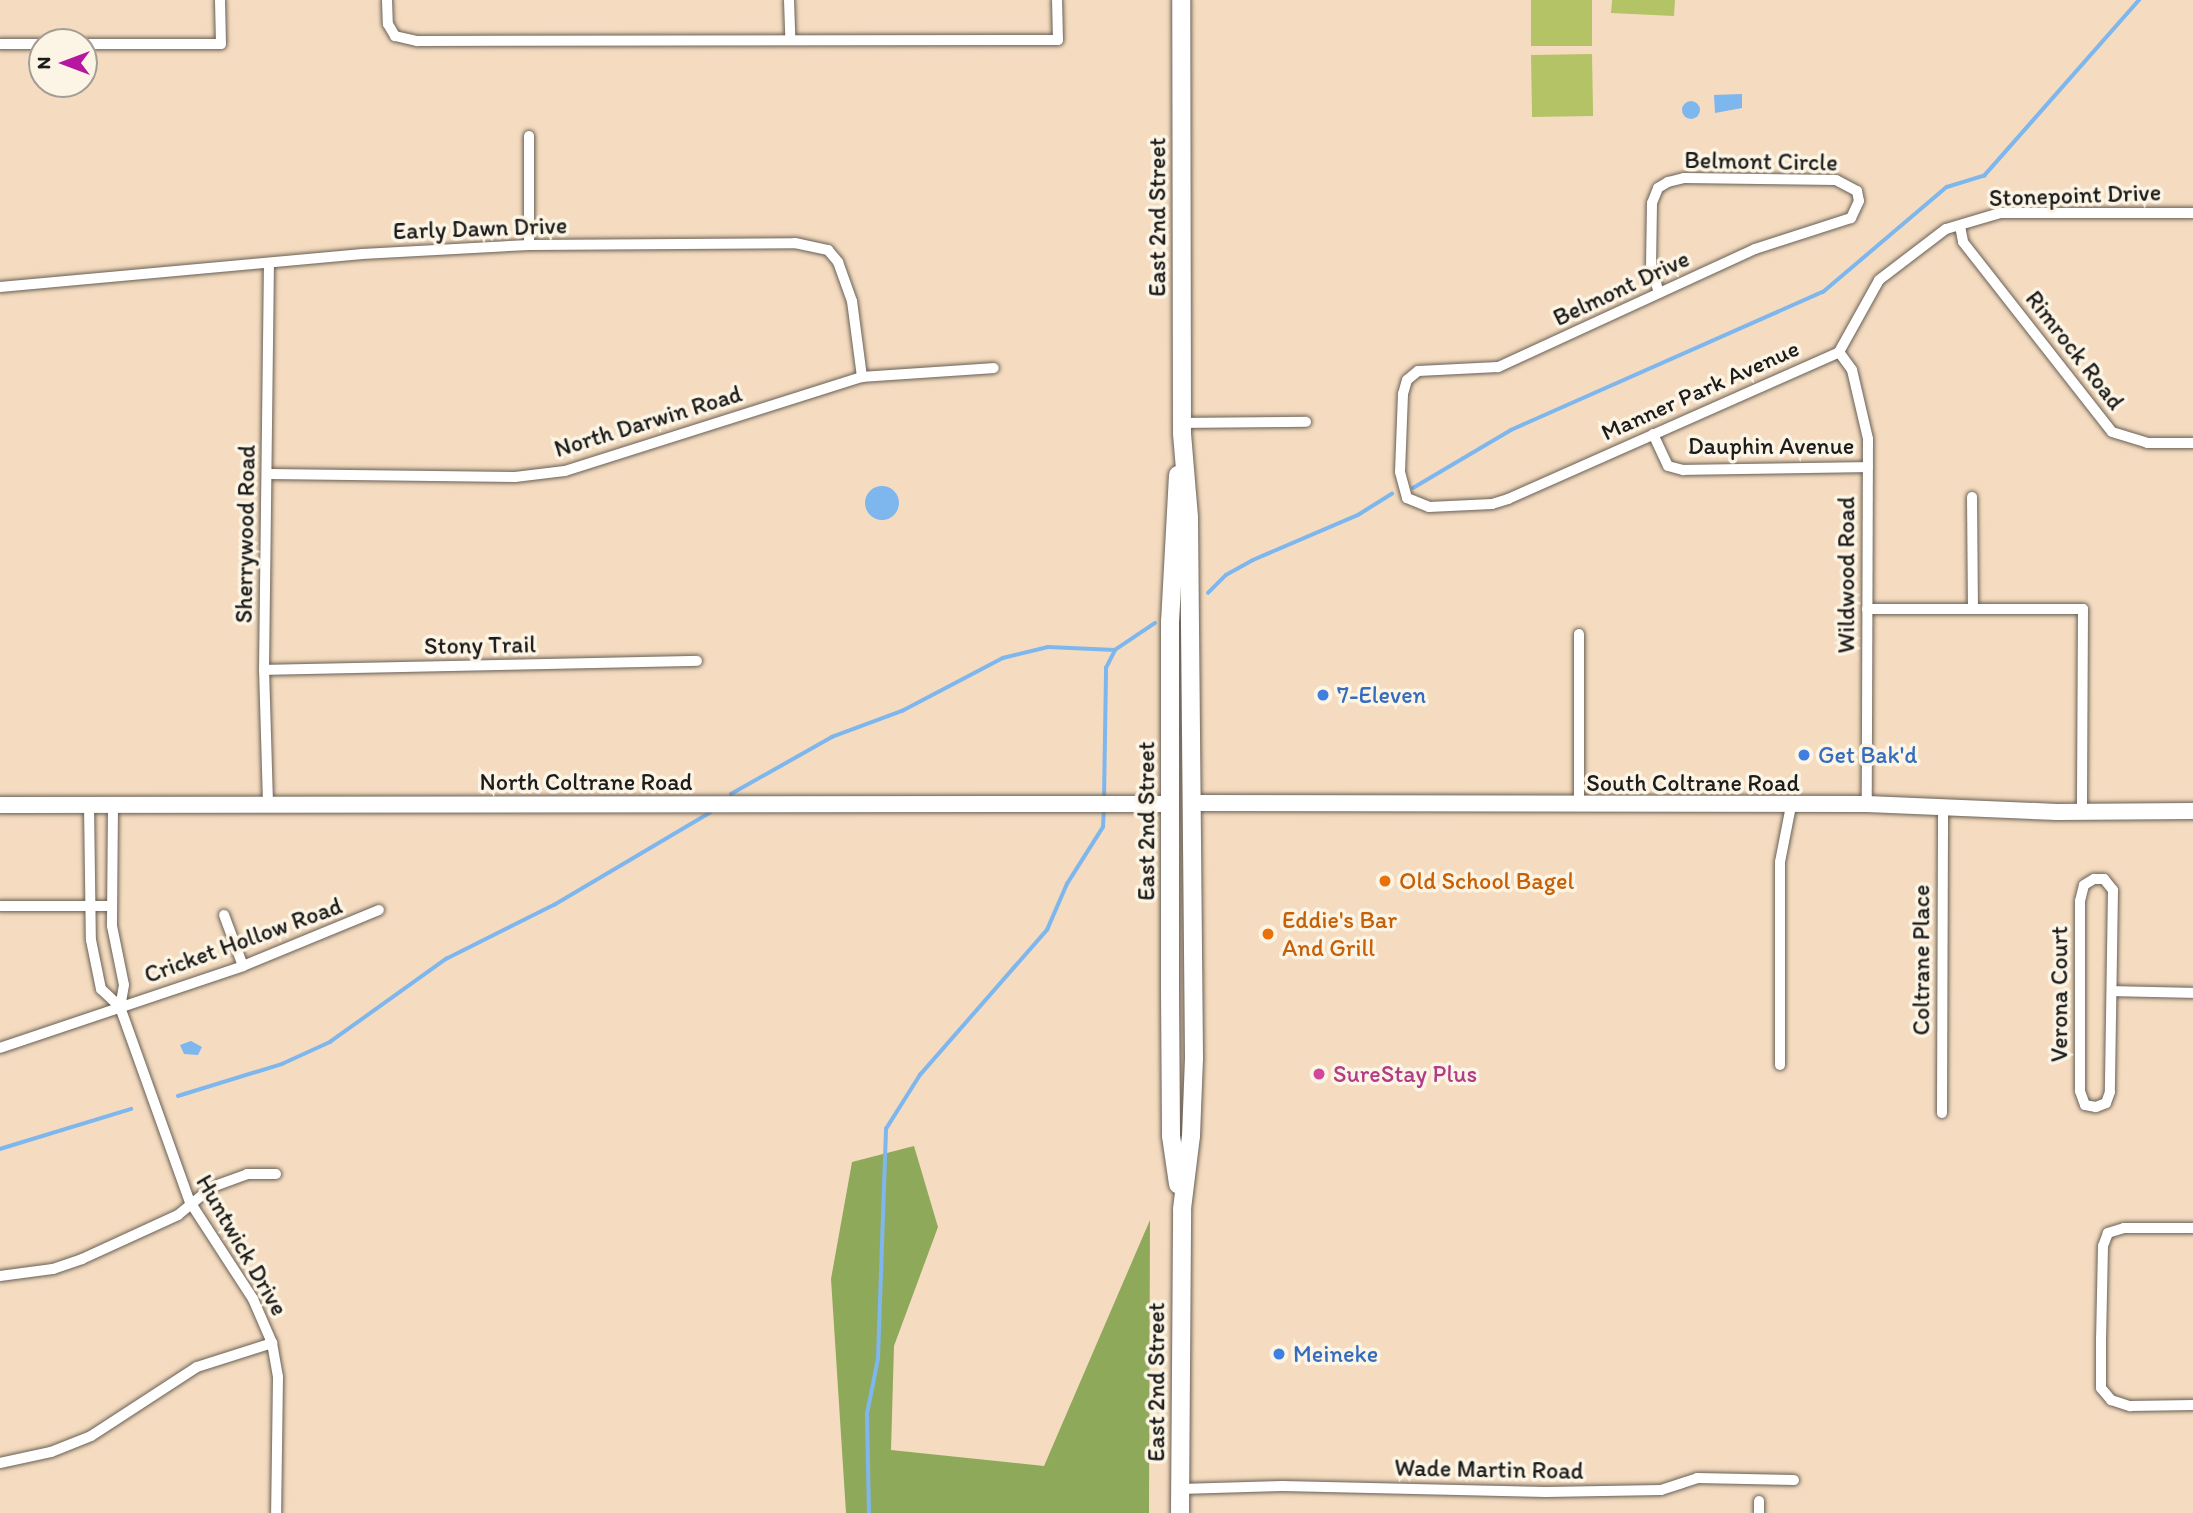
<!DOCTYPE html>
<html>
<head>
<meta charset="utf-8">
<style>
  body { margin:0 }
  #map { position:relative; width:2193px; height:1513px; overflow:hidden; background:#f5dcc0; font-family:Itim,sans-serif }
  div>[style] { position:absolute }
  .green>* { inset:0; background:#b4c366; transform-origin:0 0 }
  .forest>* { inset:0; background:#8fa95b }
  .water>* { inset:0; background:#7eb6ee }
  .round { border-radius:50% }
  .stream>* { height:3.5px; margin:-1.75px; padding:0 1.75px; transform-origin:1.75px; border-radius:1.75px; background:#7eb6ee }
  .roads { filter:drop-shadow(0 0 2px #685f55) drop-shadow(0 0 2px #685f55) }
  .street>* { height:10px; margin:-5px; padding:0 5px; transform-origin:5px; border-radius:5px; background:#fff }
  .secondary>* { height:16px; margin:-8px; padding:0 8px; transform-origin:8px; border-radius:8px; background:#fff }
  .primary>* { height:18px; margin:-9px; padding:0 9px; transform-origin:9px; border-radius:9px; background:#fff }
  .dots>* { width:19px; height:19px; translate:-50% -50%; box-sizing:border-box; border:4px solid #fcf5e5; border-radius:50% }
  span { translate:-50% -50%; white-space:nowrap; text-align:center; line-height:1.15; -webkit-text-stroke:7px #fcf5e5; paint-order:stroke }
  .street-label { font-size:24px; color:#1c1c1c }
  .shop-label { font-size:24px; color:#366cbe }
  .left { translate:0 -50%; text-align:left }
  .food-label { font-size:24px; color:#c56008 }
  .hotel-label { font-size:24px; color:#b23c85 }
  .north { position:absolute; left:28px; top:28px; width:70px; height:70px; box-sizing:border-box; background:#fcf5e5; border:2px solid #a29e95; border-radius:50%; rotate:270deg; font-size:19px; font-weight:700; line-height:28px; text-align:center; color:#1c1c1c }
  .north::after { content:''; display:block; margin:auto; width:24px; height:32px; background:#b5179e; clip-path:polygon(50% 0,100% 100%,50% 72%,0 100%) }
</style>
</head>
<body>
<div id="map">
  <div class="green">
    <i style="left:1531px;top:0;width:61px;height:46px"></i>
    <i style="clip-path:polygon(1612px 0,1675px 0,1674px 16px,1611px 13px)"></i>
    <i style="left:1592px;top:54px;width:62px;height:61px;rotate:89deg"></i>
  </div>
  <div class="forest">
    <i style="clip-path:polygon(914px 1146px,938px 1227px,894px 1346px,891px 1450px,1044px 1466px,1150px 1220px,1149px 1513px,846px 1513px,831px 1279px,852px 1162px)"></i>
  </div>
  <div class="water">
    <i style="clip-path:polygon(1742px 94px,1742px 108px,1715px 113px,1714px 95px)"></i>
    <i class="round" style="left:1682px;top:101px;width:18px;height:18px"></i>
    <i class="round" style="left:865px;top:486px;width:34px;height:34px"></i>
    <i style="clip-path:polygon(191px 1041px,202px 1047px,198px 1055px,184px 1054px,180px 1045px)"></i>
  </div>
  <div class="stream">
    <i style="left:1413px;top:488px;width:114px;rotate:-30.6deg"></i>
    <i style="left:1511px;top:430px;width:341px;rotate:-23.9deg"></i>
    <i style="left:1823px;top:292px;width:162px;rotate:-40.3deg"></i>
    <i style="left:1947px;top:187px;width:39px;rotate:-17deg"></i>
    <i style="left:1984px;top:176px;width:235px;rotate:-48.6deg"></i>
    <i style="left:1208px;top:593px;width:25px;rotate:-45deg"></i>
    <i style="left:1226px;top:575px;width:31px;rotate:-29deg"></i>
    <i style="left:1253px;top:560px;width:114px;rotate:-23.2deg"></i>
    <i style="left:1358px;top:515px;width:40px;rotate:-32deg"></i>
    <i style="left:731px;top:794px;width:116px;rotate:-29.4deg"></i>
    <i style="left:832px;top:737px;width:75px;rotate:-20.4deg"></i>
    <i style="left:902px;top:711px;width:114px;rotate:-27.7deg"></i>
    <i style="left:1003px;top:658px;width:46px;rotate:-13.7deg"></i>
    <i style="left:1048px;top:647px;width:67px;rotate:2.6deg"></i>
    <i style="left:1104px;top:800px;width:132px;rotate:-89.1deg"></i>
    <i style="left:1106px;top:668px;width:20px;rotate:-63deg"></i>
    <i style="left:1115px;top:650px;width:48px;rotate:-34deg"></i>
    <i style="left:178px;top:1096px;width:109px;rotate:-17.1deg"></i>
    <i style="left:282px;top:1064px;width:53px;rotate:-24.6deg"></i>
    <i style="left:330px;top:1042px;width:143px;rotate:-35.6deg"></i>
    <i style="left:446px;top:959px;width:121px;rotate:-26.6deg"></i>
    <i style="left:554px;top:905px;width:182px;rotate:-30.6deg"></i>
    <i style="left:0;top:1149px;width:137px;rotate:-17deg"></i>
    <i style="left:869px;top:1513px;width:99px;rotate:-91.2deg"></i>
    <i style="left:867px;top:1414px;width:56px;rotate:-78.7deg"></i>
    <i style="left:878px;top:1359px;width:230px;rotate:-88deg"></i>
    <i style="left:886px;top:1129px;width:64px;rotate:-57.8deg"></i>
    <i style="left:920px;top:1075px;width:193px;rotate:-48.8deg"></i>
    <i style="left:1047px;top:930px;width:50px;rotate:-66.5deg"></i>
    <i style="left:1067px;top:884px;width:67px;rotate:-57.7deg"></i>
    <i style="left:1103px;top:827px;width:19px;rotate:-87deg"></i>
  </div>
  <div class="roads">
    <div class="street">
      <i style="left:387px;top:0;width:24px;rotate:88deg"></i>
      <i style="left:388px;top:24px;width:14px;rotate:60deg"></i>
      <i style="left:395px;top:36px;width:23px;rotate:13deg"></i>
      <i style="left:417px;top:41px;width:641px;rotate:-0.09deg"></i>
      <i style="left:1058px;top:40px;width:40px;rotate:-91.4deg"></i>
      <i style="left:789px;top:0;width:38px;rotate:88deg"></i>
      <i style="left:0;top:44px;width:42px"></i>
      <i style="left:84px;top:44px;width:137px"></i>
      <i style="left:221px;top:44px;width:44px;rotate:-91.3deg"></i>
      <i style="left:529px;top:136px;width:109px;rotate:90deg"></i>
      <i style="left:1960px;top:226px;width:16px;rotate:79deg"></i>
      <i style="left:1963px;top:242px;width:241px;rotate:51.9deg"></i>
      <i style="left:2112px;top:432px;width:37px;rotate:17deg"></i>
      <i style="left:2147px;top:443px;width:46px"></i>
      <i style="left:0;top:287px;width:364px;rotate:-5.2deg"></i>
      <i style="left:362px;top:254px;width:167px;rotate:-3.1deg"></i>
      <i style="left:529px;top:245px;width:266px;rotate:-0.4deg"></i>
      <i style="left:795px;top:243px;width:34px;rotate:12deg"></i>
      <i style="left:828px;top:250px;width:16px;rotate:50deg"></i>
      <i style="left:838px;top:262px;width:41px;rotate:70.3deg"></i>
      <i style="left:852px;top:301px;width:77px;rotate:82.5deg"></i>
      <i style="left:1659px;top:293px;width:27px;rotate:-107deg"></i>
      <i style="left:1651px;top:267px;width:64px;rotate:-89.1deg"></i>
      <i style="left:1652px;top:203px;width:16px;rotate:-68deg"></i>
      <i style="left:1658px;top:188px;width:12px;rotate:-31deg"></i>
      <i style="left:1668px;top:182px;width:16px;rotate:-14deg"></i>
      <i style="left:1684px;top:178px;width:152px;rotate:0.8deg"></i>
      <i style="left:1836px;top:180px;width:24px;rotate:28deg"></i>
      <i style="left:1857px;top:191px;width:10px;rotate:79deg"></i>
      <i style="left:1859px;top:201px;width:19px;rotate:115deg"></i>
      <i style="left:1851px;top:218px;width:101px;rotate:162.1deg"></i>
      <i style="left:1755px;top:249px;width:283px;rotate:155.3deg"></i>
      <i style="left:1498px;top:367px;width:80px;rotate:177.1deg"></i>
      <i style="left:1418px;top:371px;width:14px;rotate:141deg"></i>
      <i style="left:1407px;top:380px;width:15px;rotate:106deg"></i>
      <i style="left:1403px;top:394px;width:78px;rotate:92.2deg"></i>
      <i style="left:1400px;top:472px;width:27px;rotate:75deg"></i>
      <i style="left:1407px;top:498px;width:24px;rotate:22deg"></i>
      <i style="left:1429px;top:507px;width:63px;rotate:-2.7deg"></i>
      <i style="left:1492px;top:504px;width:17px;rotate:-17deg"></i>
      <i style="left:1508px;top:499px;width:362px;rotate:-23.9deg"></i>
      <i style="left:1839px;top:352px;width:82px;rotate:-60.9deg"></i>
      <i style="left:1879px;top:280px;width:84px;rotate:-37.3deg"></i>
      <i style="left:1946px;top:229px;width:56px;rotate:-16.5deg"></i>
      <i style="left:2000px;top:213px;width:193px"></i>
      <i style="left:1839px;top:352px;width:22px;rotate:54deg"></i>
      <i style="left:1852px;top:370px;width:71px;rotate:76.9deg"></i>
      <i style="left:1868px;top:439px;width:365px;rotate:90.2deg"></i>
      <i style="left:1182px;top:423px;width:124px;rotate:-0.5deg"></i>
      <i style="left:1653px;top:434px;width:35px;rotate:65deg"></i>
      <i style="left:1668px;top:466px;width:16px;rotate:15deg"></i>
      <i style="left:1683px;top:470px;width:185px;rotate:-0.9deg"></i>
      <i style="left:268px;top:474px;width:247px;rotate:0.7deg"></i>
      <i style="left:515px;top:477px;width:50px;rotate:-6.8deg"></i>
      <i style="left:565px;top:471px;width:312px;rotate:-17.6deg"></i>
      <i style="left:862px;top:377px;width:132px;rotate:-3.9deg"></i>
      <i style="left:1972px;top:497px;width:112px;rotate:89.5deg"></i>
      <i style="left:1867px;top:609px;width:216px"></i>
      <i style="left:2083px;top:609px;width:203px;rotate:90.3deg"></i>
      <i style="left:264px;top:670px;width:433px;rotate:-1.2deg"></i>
      <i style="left:268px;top:803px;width:133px;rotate:-91.7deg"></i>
      <i style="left:264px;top:670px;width:404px;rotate:-89.3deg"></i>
      <i style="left:89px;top:805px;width:135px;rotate:89.2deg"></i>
      <i style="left:91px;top:940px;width:50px;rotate:78.5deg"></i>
      <i style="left:101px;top:989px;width:26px;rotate:43deg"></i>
      <i style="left:120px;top:1007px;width:207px;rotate:70.3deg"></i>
      <i style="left:190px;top:1202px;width:116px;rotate:57deg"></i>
      <i style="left:253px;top:1299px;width:48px;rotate:66.6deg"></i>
      <i style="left:272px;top:1343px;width:35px;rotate:80deg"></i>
      <i style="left:278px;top:1377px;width:136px;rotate:90.8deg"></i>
      <i style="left:113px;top:805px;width:121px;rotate:90.5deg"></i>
      <i style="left:112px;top:926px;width:60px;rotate:78.5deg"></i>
      <i style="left:124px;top:985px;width:22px;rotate:100deg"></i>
      <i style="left:1579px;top:806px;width:172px;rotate:-90deg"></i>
      <i style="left:2094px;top:879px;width:10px"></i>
      <i style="left:2104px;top:879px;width:14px;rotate:51deg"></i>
      <i style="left:2113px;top:890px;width:202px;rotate:90.9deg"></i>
      <i style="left:2110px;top:1092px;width:12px;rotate:110deg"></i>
      <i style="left:2106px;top:1103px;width:11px;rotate:158deg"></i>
      <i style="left:2096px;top:1107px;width:11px;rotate:-170deg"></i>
      <i style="left:2085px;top:1105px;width:15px;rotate:-110deg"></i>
      <i style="left:2080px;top:1091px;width:190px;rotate:-90deg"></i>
      <i style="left:2080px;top:901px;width:16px;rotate:-76deg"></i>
      <i style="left:2084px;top:885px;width:12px;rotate:-31deg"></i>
      <i style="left:0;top:906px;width:112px"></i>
      <i style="left:224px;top:915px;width:54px;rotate:69.6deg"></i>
      <i style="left:2113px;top:991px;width:80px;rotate:1.4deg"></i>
      <i style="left:0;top:1048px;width:256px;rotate:-18.6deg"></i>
      <i style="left:243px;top:966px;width:147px;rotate:-22.4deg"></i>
      <i style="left:1780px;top:1065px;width:203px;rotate:-90deg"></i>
      <i style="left:1780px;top:862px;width:57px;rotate:-78.9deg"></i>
      <i style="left:1942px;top:1113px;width:305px;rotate:-89.8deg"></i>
      <i style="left:2193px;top:1228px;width:69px;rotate:180deg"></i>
      <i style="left:2124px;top:1228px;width:17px;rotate:163deg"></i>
      <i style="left:2108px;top:1233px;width:14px;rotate:111deg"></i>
      <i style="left:2103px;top:1246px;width:92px;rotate:91.2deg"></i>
      <i style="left:2101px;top:1338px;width:50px;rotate:90deg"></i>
      <i style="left:2101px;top:1388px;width:16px;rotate:50deg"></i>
      <i style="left:2111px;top:1400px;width:20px;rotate:18deg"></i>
      <i style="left:2130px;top:1406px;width:63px;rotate:-0.9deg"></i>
      <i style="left:0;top:1276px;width:53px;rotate:-7.5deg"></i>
      <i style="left:53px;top:1269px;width:31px;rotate:-19deg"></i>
      <i style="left:82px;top:1259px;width:106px;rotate:-24.6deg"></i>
      <i style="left:178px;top:1215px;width:44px;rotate:-39.5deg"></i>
      <i style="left:212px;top:1187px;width:37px;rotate:-20deg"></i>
      <i style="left:247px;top:1174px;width:29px"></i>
      <i style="left:0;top:1463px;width:52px;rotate:-12.2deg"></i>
      <i style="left:51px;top:1452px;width:43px;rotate:-21.8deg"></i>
      <i style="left:91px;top:1436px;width:126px;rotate:-33.1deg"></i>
      <i style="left:197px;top:1367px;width:79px;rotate:-17.7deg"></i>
      <i style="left:1180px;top:1489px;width:102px;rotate:-1.7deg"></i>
      <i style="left:1282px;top:1486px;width:264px;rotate:1.3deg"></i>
      <i style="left:1546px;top:1492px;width:115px;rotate:-1deg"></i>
      <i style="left:1661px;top:1490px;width:38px;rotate:-18deg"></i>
      <i style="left:1697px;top:1478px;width:97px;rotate:1.2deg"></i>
      <i style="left:1759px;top:1501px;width:12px;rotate:90deg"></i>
    </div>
    <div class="secondary">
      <i style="left:1192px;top:803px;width:675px;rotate:0.08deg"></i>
      <i style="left:1867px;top:804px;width:190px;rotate:2.4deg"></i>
      <i style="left:2057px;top:812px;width:136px;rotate:-0.4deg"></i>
      <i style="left:0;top:805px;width:1171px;rotate:-0.05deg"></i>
    </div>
    <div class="primary">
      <i style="left:1178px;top:475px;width:146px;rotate:93.1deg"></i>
      <i style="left:1170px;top:621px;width:369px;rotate:90deg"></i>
      <i style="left:1170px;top:990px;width:146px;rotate:89.6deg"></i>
      <i style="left:1171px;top:1136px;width:49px;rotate:81.7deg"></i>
      <i style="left:1180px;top:1513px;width:304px;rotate:-89.6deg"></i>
      <i style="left:1182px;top:1209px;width:74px;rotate:-83deg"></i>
      <i style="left:1191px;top:1136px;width:78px;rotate:-87.8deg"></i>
      <i style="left:1194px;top:1058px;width:541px;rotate:-90.53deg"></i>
      <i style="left:1189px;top:517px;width:84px;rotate:-94.8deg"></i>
      <i style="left:1182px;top:433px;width:433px;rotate:-90.1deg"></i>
    </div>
  </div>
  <div class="dots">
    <i style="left:1323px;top:695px;background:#3f7fe0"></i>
    <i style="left:1804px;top:755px;background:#3f7fe0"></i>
    <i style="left:1385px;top:881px;background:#e8710a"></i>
    <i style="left:1268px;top:934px;background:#e8710a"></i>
    <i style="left:1319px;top:1074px;background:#d1479c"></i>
    <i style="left:1279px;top:1354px;background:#3f7fe0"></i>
  </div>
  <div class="street-label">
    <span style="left:1761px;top:161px;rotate:1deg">Belmont Circle</span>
    <span style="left:2075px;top:195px;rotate:-2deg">Stonepoint Drive</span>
    <span style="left:1157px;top:217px;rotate:-90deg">East 2nd Street</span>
    <span style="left:480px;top:228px;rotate:-2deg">Early Dawn Drive</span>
    <span style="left:1621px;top:288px;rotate:-25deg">Belmont Drive</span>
    <span style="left:2075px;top:350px;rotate:52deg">Rimrock Road</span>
    <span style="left:1700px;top:390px;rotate:-24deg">Manner Park Avenue</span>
    <span style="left:648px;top:421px;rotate:-17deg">North Darwin Road</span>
    <span style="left:1771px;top:446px">Dauphin Avenue</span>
    <span style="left:245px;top:534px;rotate:-89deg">Sherrywood Road</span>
    <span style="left:1846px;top:575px;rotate:-90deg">Wildwood Road</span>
    <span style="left:480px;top:645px;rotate:-1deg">Stony Trail</span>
    <span style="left:586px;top:782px">North Coltrane Road</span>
    <span style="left:1693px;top:783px">South Coltrane Road</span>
    <span style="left:1146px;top:821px;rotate:-90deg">East 2nd Street</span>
    <span style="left:243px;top:940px;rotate:-20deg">Cricket Hollow Road</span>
    <span style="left:1921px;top:960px;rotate:-90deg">Coltrane Place</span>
    <span style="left:2059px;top:994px;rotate:-90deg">Verona Court</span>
    <span style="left:242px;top:1245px;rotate:60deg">Huntwick Drive</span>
    <span style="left:1156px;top:1382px;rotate:-90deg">East 2nd Street</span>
    <span style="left:1489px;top:1469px;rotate:1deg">Wade Martin Road</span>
  </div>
  <div class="shop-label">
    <span class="left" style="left:1337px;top:695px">7-Eleven</span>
    <span class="left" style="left:1818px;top:755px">Get Bak'd</span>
    <span class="left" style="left:1293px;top:1354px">Meineke</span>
  </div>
  <div class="food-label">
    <span class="left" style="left:1399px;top:881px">Old School Bagel</span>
    <span class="left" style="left:1282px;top:934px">Eddie's Bar<br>And Grill</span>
  </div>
  <div class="hotel-label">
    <span class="left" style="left:1333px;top:1074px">SureStay Plus</span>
  </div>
  <div class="north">N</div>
</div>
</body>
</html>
